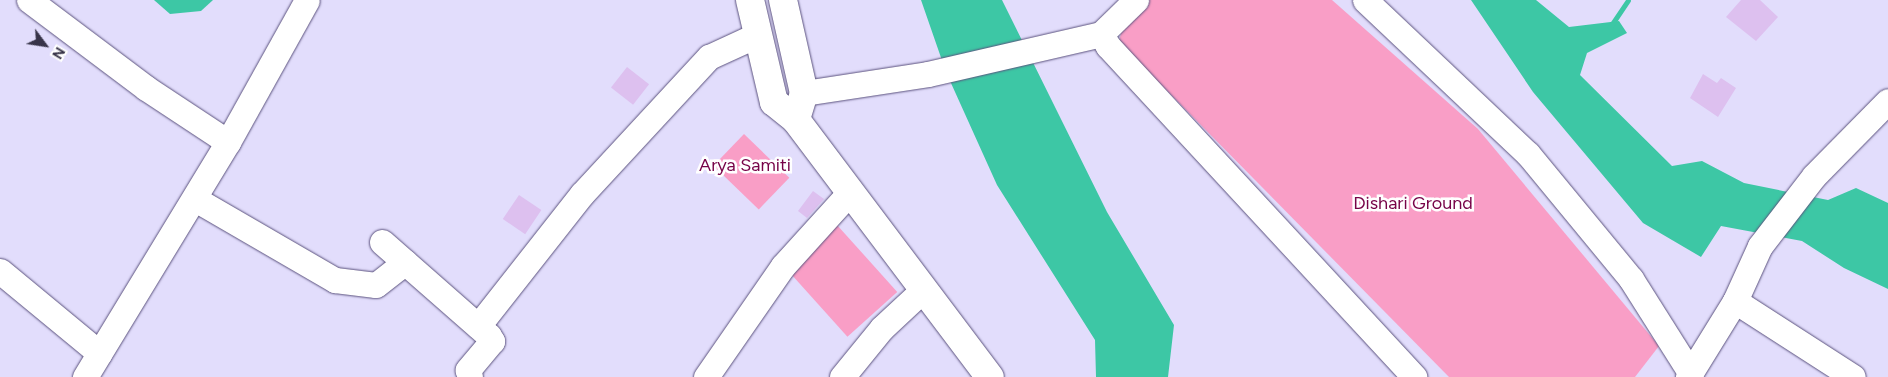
<!DOCTYPE html>
<html>
<head>
<meta charset="utf-8">
<style>
  body { margin:0 }
  #map { position:relative; width:1888px; height:377px; overflow:hidden; background:#e2ddfc; font-family:Figtree,sans-serif }
  div>[style] { position:absolute }
  .green>* { inset:0; background:#f99ec6; transform-origin:0 0 }
  .water>* { inset:0; background:#3dc7a5 }
  .stream>* { height:5px; margin:-2.5px; padding:0 2.5px; transform-origin:2.5px; border-radius:2.5px; background:#3dc7a5 }
  .building>* { inset:0; background:#ddc0ef; transform-origin:0 0 }
  .roads { filter:drop-shadow(0 0 1px #5b527e) drop-shadow(0 0 1px #5b527e) }
  .minor>* { height:25px; margin:-12.5px; padding:0 12.5px; transform-origin:12.5px; border-radius:12.5px; background:#fff }
  .major>* { height:28px; margin:-14px; padding:0 14px; transform-origin:14px; border-radius:14px; background:#fff }
  span { translate:-50% -50%; white-space:nowrap; text-align:center; line-height:1.15; -webkit-text-stroke:5px #fff; paint-order:stroke }
  .park-label { font-size:18px; color:#760348 }
  .north { position:absolute; left:20px; top:20px; width:50px; height:50px; -webkit-text-stroke:4px #fff; paint-order:stroke; rotate:121deg; font-size:14px; font-weight:700; line-height:20px; text-align:center; color:#383449 }
  .north::after { content:''; display:block; margin:auto; width:18px; height:22px; background:#383449; clip-path:polygon(50% 0,100% 100%,50% 72%,0 100%) }
</style>
</head>
<body>
<div id="map">
  <div class="green">
    <i style="clip-path:polygon(1140px 0,1332px 0,1478px 129px,1659px 346px,1635px 377px,1449px 377px,1119px 42px,1125px 15px)"></i>
    <i style="left:744px;top:134px;width:63px;height:44px;rotate:44deg"></i>
    <i style="left:837px;top:225px;width:90px;height:67px;rotate:48deg"></i>
  </div>
  <div class="water">
    <i style="clip-path:polygon(154px 0,213px 0,201px 11px,170px 14px)"></i>
    <i style="clip-path:polygon(921px 0,1002px 0,1107px 212px,1174px 325px,1168px 377px,1096px 377px,1095px 340px,997px 185px,946px 72px)"></i>
    <i style="clip-path:polygon(1471px 0,1536px 0,1569px 27px,1619px 21px,1627px 33px,1587px 53px,1580px 75px,1672px 166px,1702px 161px,1744px 183px,1828px 200px,1856px 188px,1888px 203px,1888px 289px,1844px 268px,1802px 241px,1721px 226px,1701px 257px,1643px 223px,1533px 92px)"></i>
  </div>
  <div class="stream">
    <i style="left:1610px;top:27px;width:32px;rotate:-56deg"></i>
  </div>
  <div class="building">
    <i style="clip-path:polygon(1741px 0,1760px 0,1778px 17px,1756px 41px,1726px 17px)"></i>
    <i style="left:627px;top:67px;width:28px;height:26px;rotate:38deg"></i>
    <i style="clip-path:polygon(1703px 74px,1717px 83px,1721px 78px,1736px 88px,1718px 117px,1690px 98px)"></i>
    <i style="clip-path:polygon(813px 191px,824px 199px,807px 218px,798px 211px)"></i>
    <i style="left:519px;top:195px;width:27px;height:29px;rotate:34deg"></i>
  </div>
  <div class="roads">
    <div class="minor">
      <i style="left:29px;top:0;width:146px;rotate:36.9deg"></i>
      <i style="left:146px;top:88px;width:98px;rotate:33.4deg"></i>
      <i style="left:1365px;top:0;width:224px;rotate:43.4deg"></i>
      <i style="left:1528px;top:154px;width:162px;rotate:50.5deg"></i>
      <i style="left:1631px;top:279px;width:112px;rotate:57.7deg"></i>
      <i style="left:1101px;top:34px;width:14px;rotate:60deg"></i>
      <i style="left:1108px;top:46px;width:451px;rotate:47.2deg"></i>
      <i style="left:804px;top:93px;width:125px;rotate:-8.7deg"></i>
      <i style="left:928px;top:74px;width:178px;rotate:-13deg"></i>
      <i style="left:1101px;top:34px;width:49px;rotate:-44.2deg"></i>
      <i style="left:195px;top:199px;width:162px;rotate:30.1deg"></i>
      <i style="left:335px;top:280px;width:41px;rotate:7deg"></i>
      <i style="left:376px;top:285px;width:37px;rotate:-38deg"></i>
      <i style="left:382px;top:242px;width:142px;rotate:41.3deg"></i>
      <i style="left:489px;top:336px;width:6px;rotate:59deg"></i>
      <i style="left:492px;top:341px;width:38px;rotate:130deg"></i>
      <i style="left:468px;top:370px;width:7px;rotate:74deg"></i>
      <i style="left:0;top:271px;width:129px;rotate:39.6deg"></i>
      <i style="left:1735px;top:301px;width:140px;rotate:32.8deg"></i>
      <i style="left:478px;top:326px;width:168px;rotate:-51.8deg"></i>
      <i style="left:582px;top:194px;width:187px;rotate:-47.2deg"></i>
      <i style="left:709px;top:57px;width:53px;rotate:-24.6deg"></i>
      <i style="left:85px;top:377px;width:275px;rotate:-58.7deg"></i>
      <i style="left:228px;top:142px;width:162px;rotate:-60.9deg"></i>
      <i style="left:706px;top:377px;width:135px;rotate:-55.3deg"></i>
      <i style="left:783px;top:266px;width:100px;rotate:-47.8deg"></i>
      <i style="left:842px;top:377px;width:63px;rotate:-50.8deg"></i>
      <i style="left:882px;top:328px;width:57px;rotate:-42.9deg"></i>
      <i style="left:1688px;top:377px;width:89px;rotate:-58.3deg"></i>
      <i style="left:1735px;top:301px;width:60px;rotate:-65.6deg"></i>
      <i style="left:1760px;top:246px;width:88px;rotate:-52.4deg"></i>
      <i style="left:1814px;top:176px;width:105px;rotate:-45.4deg"></i>
    </div>
    <div class="major">
      <i style="left:750px;top:0;width:105px;rotate:76.8deg"></i>
      <i style="left:774px;top:102px;width:28px;rotate:39deg"></i>
      <i style="left:796px;top:120px;width:322px;rotate:53deg"></i>
      <i style="left:783px;top:0;width:95px;rotate:77.3deg"></i>
      <i style="left:804px;top:93px;width:28px;rotate:107deg"></i>
    </div>
  </div>
  <div class="park-label">
    <span style="left:745px;top:165px">Arya Samiti</span>
    <span style="left:1413px;top:203px">Dishari Ground</span>
  </div>
  <div class="north">N</div>
</div>
</body>
</html>
